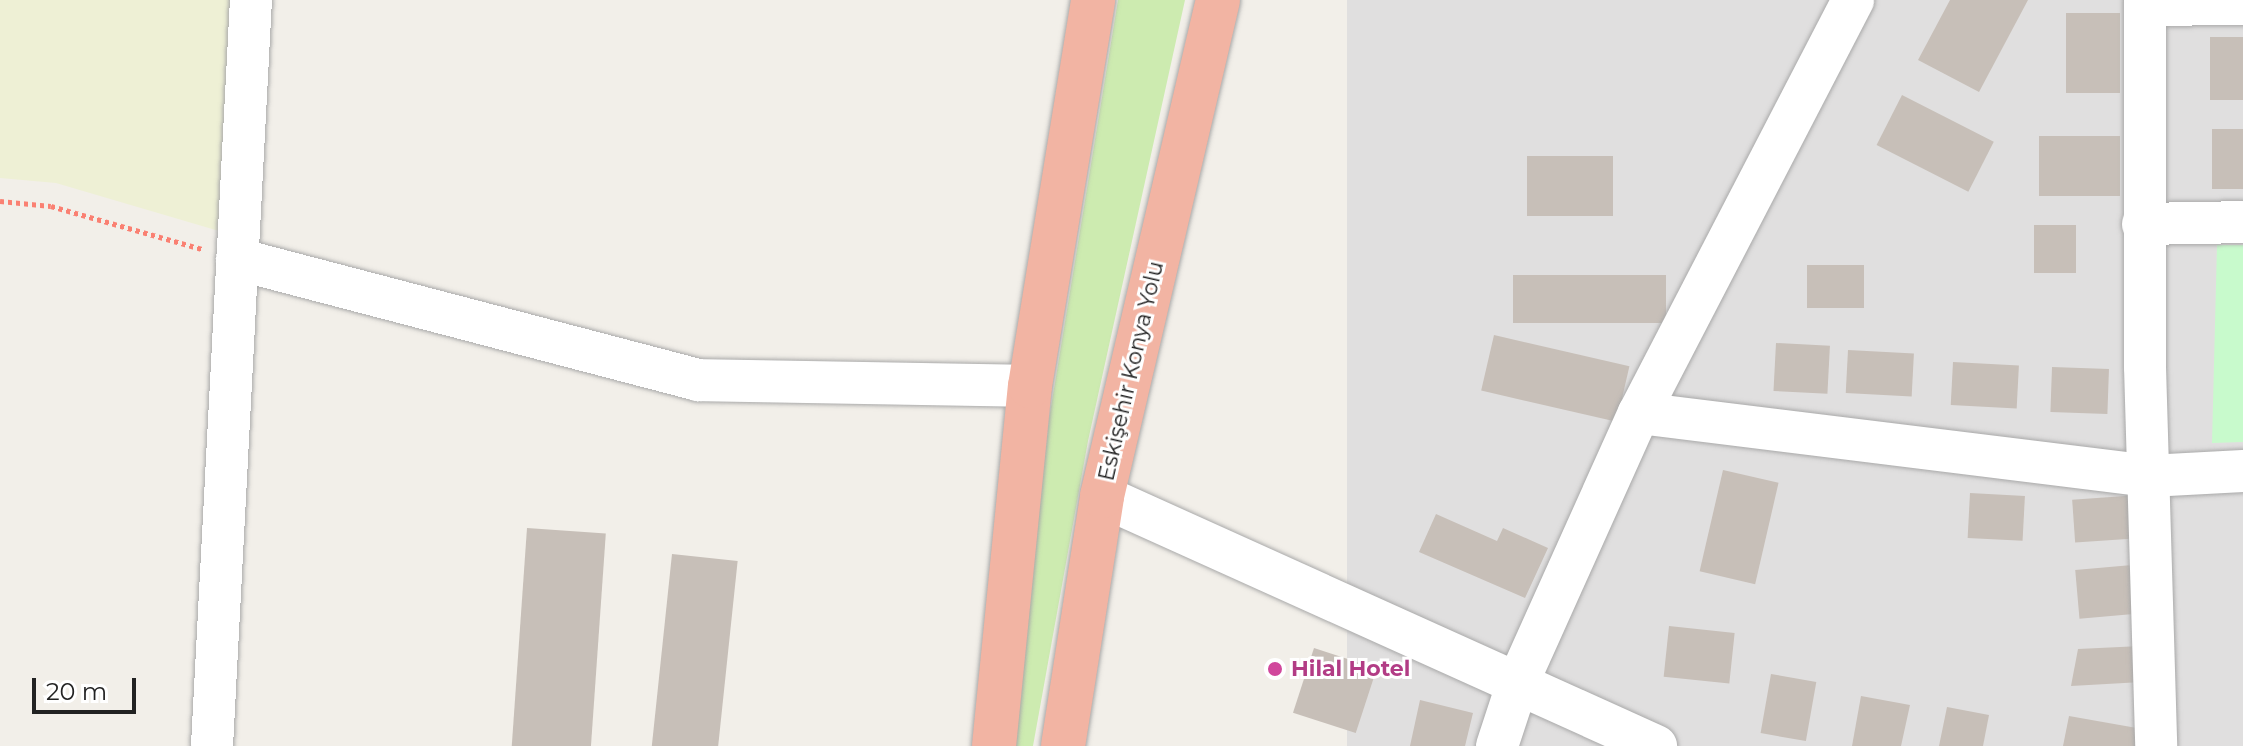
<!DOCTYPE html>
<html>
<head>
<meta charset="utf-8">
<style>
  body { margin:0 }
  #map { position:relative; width:2243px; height:746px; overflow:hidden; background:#f2efe9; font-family:Montserrat,sans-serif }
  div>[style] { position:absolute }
  .residential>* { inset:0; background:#e0dfdf; transform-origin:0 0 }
  .farmland>* { inset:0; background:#eef0d5 }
  .grass>* { inset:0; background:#cdebb0 }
  .park>* { inset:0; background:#c8facc }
  .building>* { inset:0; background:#c7bfb8; transform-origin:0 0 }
  .path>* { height:5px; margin-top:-2.5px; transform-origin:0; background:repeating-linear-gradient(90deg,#fa8072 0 4px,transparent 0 8px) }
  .roads { filter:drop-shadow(0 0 2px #a9a9a9) drop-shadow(0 0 2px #a9a9a9) }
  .minor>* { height:42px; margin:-21px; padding:0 21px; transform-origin:21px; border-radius:21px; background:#fff }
  .trunk>* { height:44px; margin:-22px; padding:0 22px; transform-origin:22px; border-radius:22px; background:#f2b4a3 }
  .dots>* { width:22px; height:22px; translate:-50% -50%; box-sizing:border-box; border:4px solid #fff; border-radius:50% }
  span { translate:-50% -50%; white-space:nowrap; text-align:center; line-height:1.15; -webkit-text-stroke:6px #fff; paint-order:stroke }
  .street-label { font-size:22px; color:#222 }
  .hotel-label { font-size:22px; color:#b23c85; font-weight:700 }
  .left { translate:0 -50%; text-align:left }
  .scale { position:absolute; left:32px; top:678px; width:104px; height:36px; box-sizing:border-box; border:4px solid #222; border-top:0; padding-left:10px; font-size:24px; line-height:28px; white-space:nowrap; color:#222; -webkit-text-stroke:6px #fff; paint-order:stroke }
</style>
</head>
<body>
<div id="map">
  <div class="residential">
    <i style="left:1347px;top:0;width:896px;height:756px"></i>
  </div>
  <div class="farmland">
    <i style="clip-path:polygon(0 0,234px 0,219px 231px,56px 183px,0 178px)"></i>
  </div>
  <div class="grass">
    <i style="clip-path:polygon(1118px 0,1185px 0,1088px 441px,1033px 746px,1013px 746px,1049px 419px)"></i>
  </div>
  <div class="park">
    <i style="clip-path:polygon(2217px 245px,2243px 245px,2243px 442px,2212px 443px)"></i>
  </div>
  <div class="building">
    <i style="clip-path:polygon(1950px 0,2028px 0,1979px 92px,1918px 60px)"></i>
    <i style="left:2066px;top:13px;width:54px;height:80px"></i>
    <i style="left:2243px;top:37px;width:63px;height:33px;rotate:90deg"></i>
    <i style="left:1902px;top:95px;width:103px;height:56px;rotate:27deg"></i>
    <i style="left:2243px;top:129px;width:60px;height:31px;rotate:90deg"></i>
    <i style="left:2039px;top:136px;width:81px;height:60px"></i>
    <i style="left:1527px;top:156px;width:86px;height:60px"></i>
    <i style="left:2034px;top:225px;width:42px;height:48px"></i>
    <i style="left:1807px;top:265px;width:57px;height:43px"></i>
    <i style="left:1513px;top:275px;width:153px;height:48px"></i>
    <i style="left:1494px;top:335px;width:139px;height:57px;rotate:13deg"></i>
    <i style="left:1776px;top:343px;width:54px;height:48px;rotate:3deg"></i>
    <i style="left:1848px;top:350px;width:66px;height:43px;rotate:3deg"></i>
    <i style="left:1953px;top:362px;width:66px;height:43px;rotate:3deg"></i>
    <i style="left:2052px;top:367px;width:57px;height:45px;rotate:2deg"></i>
    <i style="left:1723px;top:470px;width:57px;height:104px;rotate:13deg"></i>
    <i style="left:1970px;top:493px;width:55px;height:45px;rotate:3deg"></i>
    <i style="left:2139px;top:495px;width:43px;height:67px;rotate:86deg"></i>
    <i style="clip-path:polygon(1436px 514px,1497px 541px,1503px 528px,1548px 548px,1525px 598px,1419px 552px)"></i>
    <i style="left:527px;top:528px;width:79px;height:219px;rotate:4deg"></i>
    <i style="left:672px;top:554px;width:66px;height:193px;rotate:6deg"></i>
    <i style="left:2132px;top:565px;width:49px;height:57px;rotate:85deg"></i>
    <i style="left:1669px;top:626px;width:66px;height:51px;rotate:6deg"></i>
    <i style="clip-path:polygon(2141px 646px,2142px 682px,2071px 686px,2078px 649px)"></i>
    <i style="left:1314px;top:648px;width:66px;height:68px;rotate:18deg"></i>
    <i style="left:1771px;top:674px;width:46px;height:60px;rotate:10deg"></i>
    <i style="clip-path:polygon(1861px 696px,1910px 705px,1901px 746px,1852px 746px)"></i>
    <i style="clip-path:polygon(1420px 700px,1473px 713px,1465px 746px,1410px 746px)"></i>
    <i style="clip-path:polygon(1947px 707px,1989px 715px,1983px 746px,1939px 746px)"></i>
    <i style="clip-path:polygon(2069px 716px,2148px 730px,2145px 746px,2063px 746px)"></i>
  </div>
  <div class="path">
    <i style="left:0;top:201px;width:51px;rotate:5.6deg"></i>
    <i style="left:51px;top:206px;width:157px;rotate:15.9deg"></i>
  </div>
  <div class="roads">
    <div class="minor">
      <i style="left:2145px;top:0;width:367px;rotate:90deg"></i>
      <i style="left:2145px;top:367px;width:379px;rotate:88.3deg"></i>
      <i style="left:2145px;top:5px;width:98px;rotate:-0.6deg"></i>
      <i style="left:2143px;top:224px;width:100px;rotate:-1.1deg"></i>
      <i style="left:237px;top:259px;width:477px;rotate:14.7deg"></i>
      <i style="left:698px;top:380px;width:332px;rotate:1deg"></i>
      <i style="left:1639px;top:413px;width:514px;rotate:7.04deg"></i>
      <i style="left:2149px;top:476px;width:94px;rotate:-3deg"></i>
      <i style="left:1102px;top:496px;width:608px;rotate:24.29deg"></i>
      <i style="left:212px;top:746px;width:747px;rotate:-87.01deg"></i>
      <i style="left:1497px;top:746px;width:67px;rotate:-71.8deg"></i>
      <i style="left:1518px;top:682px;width:295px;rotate:-65.8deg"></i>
      <i style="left:1639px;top:413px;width:465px;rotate:-62.6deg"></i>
    </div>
    <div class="trunk">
      <i style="left:994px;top:746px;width:362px;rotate:-84.3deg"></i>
      <i style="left:1030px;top:386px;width:391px;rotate:-80.7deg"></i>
      <i style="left:1063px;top:746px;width:253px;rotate:-81.1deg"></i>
      <i style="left:1102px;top:496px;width:509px;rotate:-76.84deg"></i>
    </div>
  </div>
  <div class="dots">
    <i style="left:1275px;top:669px;background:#d1479c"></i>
  </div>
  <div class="street-label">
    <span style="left:1131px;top:371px;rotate:-77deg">Eskişehir Konya Yolu</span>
  </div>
  <div class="hotel-label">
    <span class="left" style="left:1291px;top:669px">Hilal Hotel</span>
  </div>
  <div class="scale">20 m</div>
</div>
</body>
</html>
